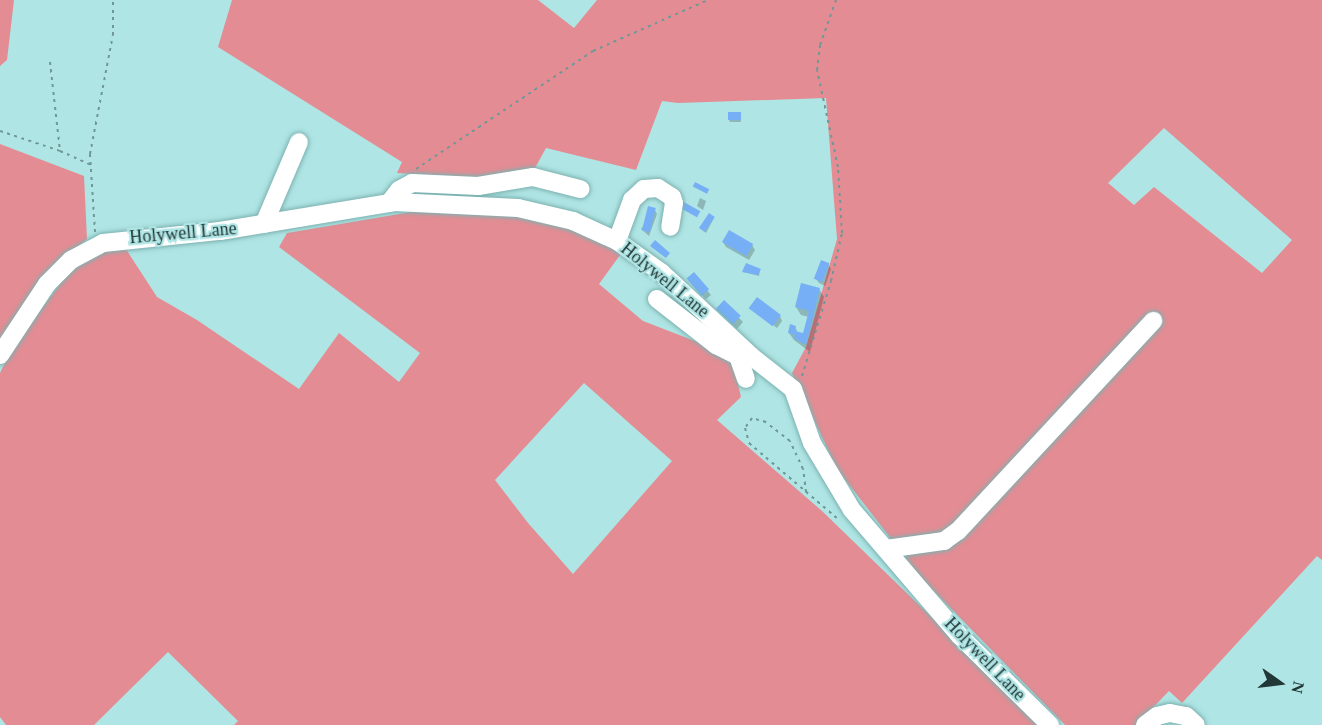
<!DOCTYPE html>
<html>
<head>
<meta charset="utf-8">
<style>
  body { margin:0 }
  #map { position:relative; width:1322px; height:725px; overflow:hidden; background:#afe5e4; font-family:Georgia,serif }
  div>[style] { position:absolute }
  .green>* { inset:0; background:#e48c93 }
  .shadow>* { inset:0; background:#0003; transform-origin:0 0 }
  .building>* { inset:0; background:#76aff6; transform-origin:0 0 }
  .path>* { height:2px; margin-top:-1px; transform-origin:0; background:repeating-linear-gradient(90deg,#709797 0 3px,transparent 0 7.5px) }
  .roads { filter:drop-shadow(0 0 2px #7cb1b0) drop-shadow(0 0 2px #7cb1b0) }
  .minor>* { height:18px; margin:-9px; padding:0 9px; transform-origin:9px; border-radius:9px; background:#fff }
  span { translate:-50% -50%; white-space:nowrap; text-align:center; line-height:1.15; -webkit-text-stroke:4.5px #afe5e4; paint-order:stroke }
  .street-label { font-size:18px; color:#223737 }
  .north { position:absolute; left:1250px; top:653px; width:60px; height:60px; -webkit-text-stroke:4px #afe5e4; paint-order:stroke; rotate:104deg; font-size:16px; font-weight:700; line-height:24px; text-align:center; color:#223737 }
  .north::after { content:''; display:block; margin:auto; width:21px; height:27px; background:#223737; clip-path:polygon(50% 0,100% 100%,50% 72%,0 100%) }
</style>
</head>
<body>
<div id="map">
  <div class="green">
    <i style="clip-path:polygon(0 0,14px 0,7px 60px,0 66px)"></i>
    <i style="clip-path:polygon(evenodd,232px 0,538px 0,574px 28px,597px 0,1322px 0,1322px 560px,1317px 556px,1182px 703px,1169px 691px,1136px 725px,1065px 725px,923px 580px,837px 469px,792px 373px,806px 347px,837px 239px,826px 98px,678px 103px,662px 101px,636px 170px,546px 148px,535px 168px,480px 178px,397px 173px,402px 162px,218px 47px,232px 0,1164px 128px,1292px 240px,1262px 273px,1154px 187px,1134px 205px,1108px 183px,1164px 128px)"></i>
    <i style="clip-path:polygon(0 144px,84px 176px,87px 239px,44px 274px,0 341px)"></i>
    <i style="clip-path:polygon(evenodd,417px 211px,523px 213px,573px 227px,623px 251px,599px 284px,643px 321px,713px 348px,733px 363px,741px 397px,717px 420px,822px 511px,1043px 725px,234px 725px,238px 721px,168px 652px,94px 725px,6px 725px,0 717px,0 373px,12px 348px,64px 279px,83px 261px,122px 243px,157px 297px,197px 320px,299px 389px,339px 333px,399px 382px,420px 353px,279px 247px,287px 233px,417px 211px,584px 383px,672px 461px,573px 574px,528px 523px,495px 480px,584px 383px)"></i>
  </div>
  <div class="shadow">
    <i style="clip-path:polygon(740px 113px,741px 122px,730px 122px,729px 120px)"></i>
    <i style="clip-path:polygon(700px 198px,706px 201px,703px 210px,697px 206px)"></i>
    <i style="clip-path:polygon(655px 210px,657px 214px,649px 236px,641px 229px)"></i>
    <i style="clip-path:polygon(714px 218px,706px 233px,702px 230px,701px 228px)"></i>
    <i style="clip-path:polygon(723px 242px,752px 245px,755px 250px,749px 260px,726px 247px)"></i>
    <i style="clip-path:polygon(828px 264px,831px 269px,825px 286px,819px 283px,816px 279px)"></i>
    <i style="clip-path:polygon(760px 270px,759px 276px,744px 272px)"></i>
    <i style="left:694px;top:274px;width:27px;height:7px;rotate:51deg"></i>
    <i style="clip-path:polygon(819px 289px,824px 297px,810px 352px,794px 340px,789px 333px,795px 327px,798px 333px,804px 335px,809px 317px,801px 315px,796px 307px)"></i>
    <i style="clip-path:polygon(724px 302px,743px 322px,737px 329px,717px 310px)"></i>
    <i style="clip-path:polygon(751px 308px,780px 316px,782px 321px,777px 328px)"></i>
  </div>
  <div class="building">
    <i style="left:728px;top:112px;width:13px;height:8px"></i>
    <i style="left:695px;top:182px;width:16px;height:5px;rotate:27deg"></i>
    <i style="left:682px;top:201px;width:21px;height:7px;rotate:29deg"></i>
    <i style="left:648px;top:206px;width:8px;height:25px;rotate:14deg"></i>
    <i style="left:709px;top:213px;width:7px;height:18px;rotate:34deg"></i>
    <i style="left:729px;top:230px;width:28px;height:14px;rotate:30deg"></i>
    <i style="clip-path:polygon(655px 240px,670px 253px,666px 258px,650px 246px)"></i>
    <i style="left:821px;top:260px;width:9px;height:20px;rotate:21deg"></i>
    <i style="clip-path:polygon(746px 263px,761px 269px,758px 275px,742px 272px)"></i>
    <i style="left:694px;top:272px;width:23px;height:10px;rotate:49deg"></i>
    <i style="clip-path:polygon(801px 283px,820px 288px,806px 345px,794px 338px,795px 335px,788px 333px,790px 324px,796px 326px,795px 331px,803px 333px,809px 311px,795px 307px)"></i>
    <i style="left:757px;top:297px;width:30px;height:14px;rotate:37deg"></i>
    <i style="left:724px;top:300px;width:23px;height:12px;rotate:43deg"></i>
  </div>
  <div class="path">
    <i style="left:50px;top:62px;width:90px;rotate:83.6deg"></i>
    <i style="left:60px;top:151px;width:34px;rotate:24deg"></i>
    <i style="left:0;top:131px;width:63px;rotate:18.4deg"></i>
    <i style="left:416px;top:169px;width:213px;rotate:-33.7deg"></i>
    <i style="left:593px;top:51px;width:126px;rotate:-23.9deg"></i>
    <i style="left:95px;top:232px;width:78px;rotate:-93.7deg"></i>
    <i style="left:90px;top:154px;width:121px;rotate:-79.1deg"></i>
    <i style="left:113px;top:35px;width:35px;rotate:-90deg"></i>
    <i style="left:802px;top:376px;width:99px;rotate:-73deg"></i>
    <i style="left:831px;top:281px;width:49px;rotate:-77.1deg"></i>
    <i style="left:842px;top:233px;width:66px;rotate:-93.5deg"></i>
    <i style="left:838px;top:167px;width:99px;rotate:-102.2deg"></i>
    <i style="left:817px;top:70px;width:25px;rotate:-83deg"></i>
    <i style="left:820px;top:45px;width:48px;rotate:-70.4deg"></i>
    <i style="left:806px;top:492px;width:23px;rotate:-97deg"></i>
    <i style="left:803px;top:469px;width:31px;rotate:-115deg"></i>
    <i style="left:790px;top:441px;width:31px;rotate:-142deg"></i>
    <i style="left:766px;top:422px;width:15px;rotate:-164deg"></i>
    <i style="left:752px;top:418px;width:12px;rotate:125deg"></i>
    <i style="left:745px;top:428px;width:16px;rotate:75deg"></i>
    <i style="left:749px;top:443px;width:118px;rotate:40.5deg"></i>
  </div>
  <div class="roads">
    <div class="minor">
      <i style="left:389px;top:203px;width:16px;rotate:-52deg"></i>
      <i style="left:399px;top:190px;width:15px;rotate:-28deg"></i>
      <i style="left:412px;top:183px;width:66px;rotate:2.6deg"></i>
      <i style="left:478px;top:186px;width:56px;rotate:-9.3deg"></i>
      <i style="left:533px;top:177px;width:49px;rotate:14.3deg"></i>
      <i style="left:264px;top:224px;width:89px;rotate:-66.9deg"></i>
      <i style="left:617px;top:241px;width:44px;rotate:-69.9deg"></i>
      <i style="left:632px;top:200px;width:16px;rotate:-43deg"></i>
      <i style="left:644px;top:189px;width:14px;rotate:-4deg"></i>
      <i style="left:658px;top:188px;width:17px;rotate:33deg"></i>
      <i style="left:672px;top:197px;width:6px;rotate:72deg"></i>
      <i style="left:674px;top:203px;width:24px;rotate:99deg"></i>
      <i style="left:657px;top:299px;width:75px;rotate:37.9deg"></i>
      <i style="left:716px;top:345px;width:25px;rotate:27deg"></i>
      <i style="left:738px;top:356px;width:24px;rotate:71deg"></i>
      <i style="left:0;top:355px;width:85px;rotate:-56.5deg"></i>
      <i style="left:47px;top:284px;width:34px;rotate:-45deg"></i>
      <i style="left:71px;top:260px;width:36px;rotate:-28deg"></i>
      <i style="left:103px;top:243px;width:118px;rotate:-5.9deg"></i>
      <i style="left:220px;top:231px;width:177px;rotate:-9.4deg"></i>
      <i style="left:395px;top:202px;width:123px;rotate:2.8deg"></i>
      <i style="left:518px;top:208px;width:57px;rotate:13.3deg"></i>
      <i style="left:573px;top:221px;width:48px;rotate:24.4deg"></i>
      <i style="left:617px;top:241px;width:55px;rotate:35.4deg"></i>
      <i style="left:662px;top:273px;width:122px;rotate:43deg"></i>
      <i style="left:751px;top:356px;width:53px;rotate:38.2deg"></i>
      <i style="left:793px;top:389px;width:57px;rotate:70.6deg"></i>
      <i style="left:812px;top:443px;width:78px;rotate:59.2deg"></i>
      <i style="left:852px;top:510px;width:166px;rotate:49.4deg"></i>
      <i style="left:960px;top:636px;width:127px;rotate:44.7deg"></i>
      <i style="left:886px;top:549px;width:59px;rotate:-7.9deg"></i>
      <i style="left:944px;top:541px;width:17px;rotate:-36deg"></i>
      <i style="left:958px;top:531px;width:287px;rotate:-47.1deg"></i>
      <i style="left:1145px;top:725px;width:15px;rotate:-37deg"></i>
      <i style="left:1157px;top:716px;width:13px;rotate:-13deg"></i>
      <i style="left:1170px;top:713px;width:16px;rotate:11deg"></i>
      <i style="left:1186px;top:716px;width:13px;rotate:42deg"></i>
    </div>
  </div>
  <div class="street-label">
    <span style="left:183px;top:233px;rotate:-5deg">Holywell Lane</span>
    <span style="left:665px;top:280px;rotate:39deg">Holywell Lane</span>
    <span style="left:985px;top:659px;rotate:46deg">Holywell Lane</span>
  </div>
  <div class="north">N</div>
</div>
</body>
</html>
